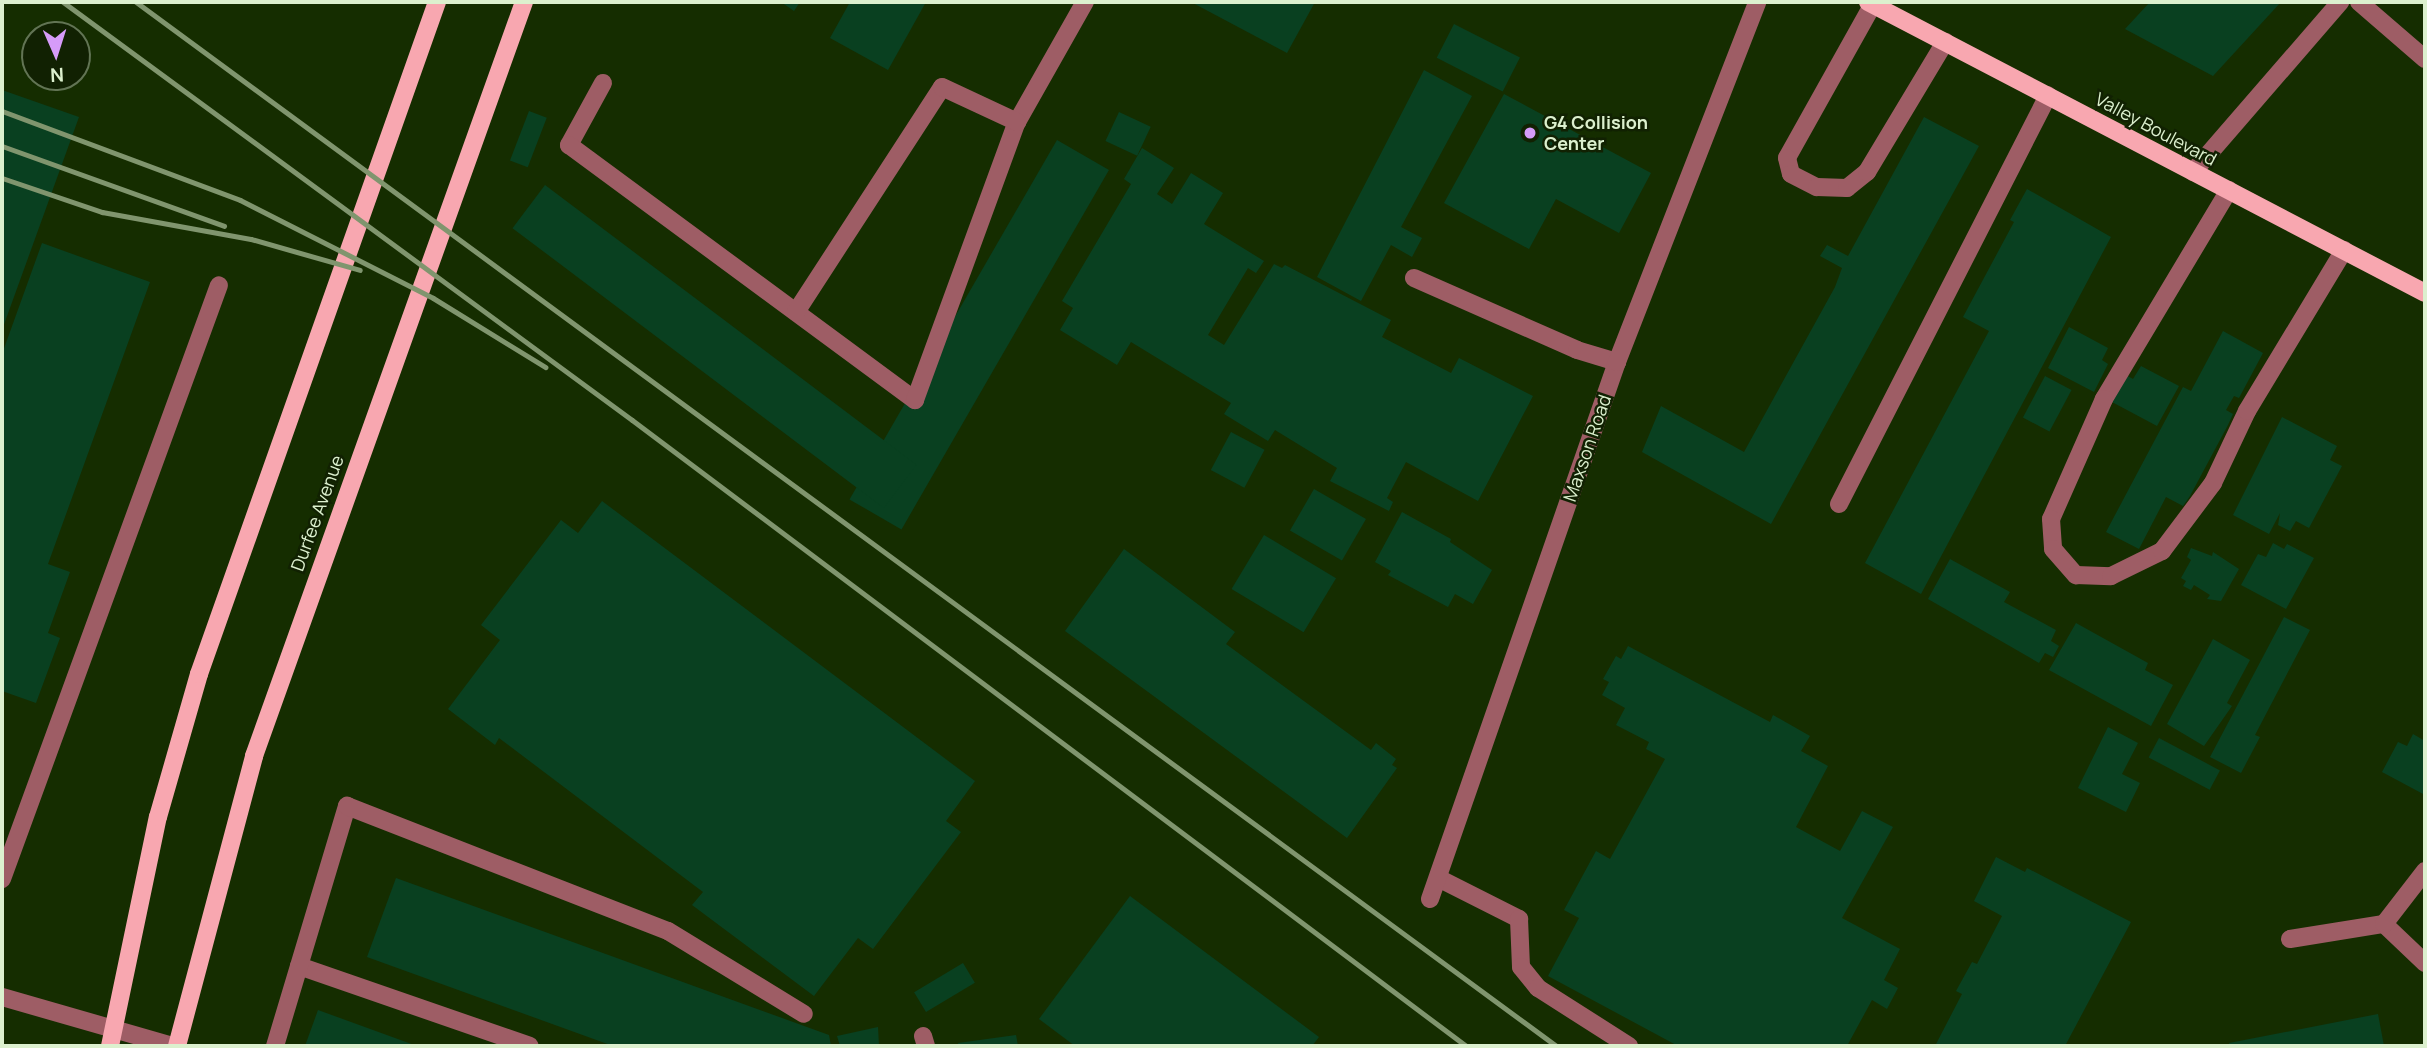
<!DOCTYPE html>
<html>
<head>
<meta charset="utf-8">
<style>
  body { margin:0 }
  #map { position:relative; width:2427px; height:1048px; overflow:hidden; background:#152d00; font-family:Manrope,sans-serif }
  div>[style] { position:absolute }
  .building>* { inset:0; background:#094020; transform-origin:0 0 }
  .minor>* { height:18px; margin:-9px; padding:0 9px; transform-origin:9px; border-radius:9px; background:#9e5d65 }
  .major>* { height:18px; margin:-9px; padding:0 9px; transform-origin:9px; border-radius:9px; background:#f8a7b0 }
  .rail>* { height:5px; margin:-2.5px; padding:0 2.5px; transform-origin:2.5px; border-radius:2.5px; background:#80956e }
  .dots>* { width:19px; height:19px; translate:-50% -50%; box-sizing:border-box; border:4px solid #112102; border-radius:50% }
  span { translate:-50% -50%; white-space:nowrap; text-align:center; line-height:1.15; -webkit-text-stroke:5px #112102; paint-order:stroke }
  .poi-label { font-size:18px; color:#dcf0ce; font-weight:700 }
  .left { translate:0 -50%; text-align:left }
  .street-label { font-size:18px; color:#dcf0ce }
  .frame { position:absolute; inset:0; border:4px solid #dcf0ce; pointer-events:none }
  .north { position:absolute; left:21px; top:21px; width:70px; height:70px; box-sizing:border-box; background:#112102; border:2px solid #627454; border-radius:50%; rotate:177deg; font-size:19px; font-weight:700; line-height:28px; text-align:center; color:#dcf0ce }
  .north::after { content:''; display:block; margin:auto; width:24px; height:32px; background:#d69bf9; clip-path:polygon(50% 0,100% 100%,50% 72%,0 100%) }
</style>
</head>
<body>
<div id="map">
  <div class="building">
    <i style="clip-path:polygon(781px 2px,800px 2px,794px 11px)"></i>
    <i style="clip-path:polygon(850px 2px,926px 2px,888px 70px,830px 38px)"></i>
    <i style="clip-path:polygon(1191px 2px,1315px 2px,1287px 53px)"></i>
    <i style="clip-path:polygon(2150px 2px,2281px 2px,2213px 76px,2125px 29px)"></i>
    <i style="left:1454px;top:24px;width:74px;height:38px;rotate:27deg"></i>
    <i style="clip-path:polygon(1424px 70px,1472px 96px,1401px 227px,1422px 238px,1412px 257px,1391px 245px,1361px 301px,1317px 277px)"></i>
    <i style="clip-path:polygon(2px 90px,79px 117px,2px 330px)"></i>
    <i style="clip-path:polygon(1504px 94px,1651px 173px,1619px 233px,1556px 199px,1529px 249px,1444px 203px)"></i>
    <i style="left:529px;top:111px;width:19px;height:53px;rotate:21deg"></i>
    <i style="left:1119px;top:112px;width:35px;height:32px;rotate:25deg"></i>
    <i style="clip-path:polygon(1924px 117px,1979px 146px,1771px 524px,1642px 452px,1661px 406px,1744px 452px,1835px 287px,1842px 268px,1820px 256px,1827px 245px,1848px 256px)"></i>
    <i style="left:1057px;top:140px;width:60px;height:415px;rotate:30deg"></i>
    <i style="clip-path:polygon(1142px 148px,1174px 168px,1157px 194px,1172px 204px,1191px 173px,1223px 193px,1204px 224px,1264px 261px,1256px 273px,1248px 268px,1208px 335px,1224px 345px,1274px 264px,1282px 268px,1285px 265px,1391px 320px,1382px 337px,1451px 373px,1459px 358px,1533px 396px,1478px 501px,1406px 462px,1387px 498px,1393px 502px,1389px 511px,1330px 481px,1337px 468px,1275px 430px,1268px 441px,1224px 414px,1231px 403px,1131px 342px,1117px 365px,1060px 330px,1073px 308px,1062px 301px,1131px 184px,1124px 179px)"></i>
    <i style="left:545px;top:185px;width:465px;height:54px;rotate:37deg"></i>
    <i style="clip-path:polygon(2027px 189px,2111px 237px,1921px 594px,1865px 563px,1989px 331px,1963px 317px,2014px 222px,2010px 220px)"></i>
    <i style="clip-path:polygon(42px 243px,150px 282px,48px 564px,70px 572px,48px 633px,60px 638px,36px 703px,2px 691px,2px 354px)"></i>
    <i style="clip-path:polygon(2069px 327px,2108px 348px,2102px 360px,2108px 364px,2094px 392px,2048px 368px)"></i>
    <i style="clip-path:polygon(2223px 331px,2263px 353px,2239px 398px,2234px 396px,2226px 410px,2233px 414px,2228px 425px,2190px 496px,2183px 506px,2166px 497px,2139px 549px,2106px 532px,2183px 387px,2191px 391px)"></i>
    <i style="clip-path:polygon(2141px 366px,2179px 386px,2157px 426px,2112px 402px,2126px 375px,2133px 379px)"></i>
    <i style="left:2045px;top:376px;width:30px;height:47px;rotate:28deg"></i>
    <i style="clip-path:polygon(2282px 417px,2337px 446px,2330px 460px,2342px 466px,2309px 528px,2296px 521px,2290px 531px,2278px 525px,2280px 513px,2269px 534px,2233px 515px)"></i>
    <i style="left:1231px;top:432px;width:38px;height:43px;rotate:28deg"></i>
    <i style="left:1314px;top:489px;width:60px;height:48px;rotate:30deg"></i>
    <i style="clip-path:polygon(602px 501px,975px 781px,946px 821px,961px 832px,873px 949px,858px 938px,814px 996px,692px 905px,703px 892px,499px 738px,495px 745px,448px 709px,500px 640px,481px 625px,561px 520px,578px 533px)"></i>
    <i style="clip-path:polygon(1402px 512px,1451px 539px,1450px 542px,1492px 570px,1473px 604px,1455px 594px,1448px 607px,1388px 575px,1391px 571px,1375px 562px)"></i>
    <i style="left:1264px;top:535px;width:84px;height:63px;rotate:31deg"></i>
    <i style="clip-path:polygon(2273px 543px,2284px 549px,2287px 544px,2314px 558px,2286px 609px,2241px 585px,2258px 554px,2266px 557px)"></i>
    <i style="clip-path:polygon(2191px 548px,2212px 556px,2213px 552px,2239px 569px,2221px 601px,2207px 599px,2210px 595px,2194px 585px,2191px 590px,2183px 586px,2186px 581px,2181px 578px,2191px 560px,2187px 557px)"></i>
    <i style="clip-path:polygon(1124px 549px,1235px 632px,1226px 644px,1371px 750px,1376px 743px,1396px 759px,1392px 765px,1397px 768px,1347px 838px,1065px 631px)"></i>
    <i style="clip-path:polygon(1950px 559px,2010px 592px,2004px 602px,2056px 630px,2051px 641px,2059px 646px,2053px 657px,2045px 653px,2039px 663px,1928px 599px)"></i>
    <i style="clip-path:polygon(2284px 617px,2310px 630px,2255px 735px,2260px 737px,2241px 773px,2210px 757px)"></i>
    <i style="clip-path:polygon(2076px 623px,2148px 663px,2145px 670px,2173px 685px,2151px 726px,2049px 670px)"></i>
    <i style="clip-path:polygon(2213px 639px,2250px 660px,2227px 703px,2232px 706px,2204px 746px,2167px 724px)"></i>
    <i style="clip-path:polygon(1628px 646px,1770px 722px,1773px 715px,1810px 736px,1801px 751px,1828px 766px,1796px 827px,1840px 851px,1862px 811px,1893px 827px,1842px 918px,1900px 949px,1884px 980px,1898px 988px,1887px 1009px,1872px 1000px,1847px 1046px,1678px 1046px,1548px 976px,1579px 918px,1564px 910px,1596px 851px,1610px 859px,1665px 759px,1646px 749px,1649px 742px,1616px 725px,1625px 708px,1602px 695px,1609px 682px,1603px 679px,1616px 656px,1621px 659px)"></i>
    <i style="clip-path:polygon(2108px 727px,2138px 743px,2122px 774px,2140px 783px,2126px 812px,2078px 788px)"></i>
    <i style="clip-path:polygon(2413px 734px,2425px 741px,2425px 795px,2382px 772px,2398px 742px,2407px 746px)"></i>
    <i style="left:2159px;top:738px;width:69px;height:22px;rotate:28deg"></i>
    <i style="clip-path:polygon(1996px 857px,2025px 872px,2027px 868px,2131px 922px,2065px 1046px,1935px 1046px,1962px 994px,1956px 991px,1972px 962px,1977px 964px,2002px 916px,1974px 901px)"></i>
    <i style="clip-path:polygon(396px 878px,829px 1035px,831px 1046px,613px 1046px,367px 957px)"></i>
    <i style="clip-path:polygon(1130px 896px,1319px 1037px,1312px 1046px,1075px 1046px,1039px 1019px)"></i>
    <i style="left:963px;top:963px;width:23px;height:57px;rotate:59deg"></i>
    <i style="clip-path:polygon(318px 1010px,417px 1046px,305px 1046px)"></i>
    <i style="clip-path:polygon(2378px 1014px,2384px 1046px,2230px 1046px,2229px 1043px)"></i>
    <i style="clip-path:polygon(878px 1027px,879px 1046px,840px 1046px,837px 1036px)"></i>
    <i style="clip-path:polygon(1016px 1035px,1018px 1046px,959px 1046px,958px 1043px)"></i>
  </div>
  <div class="minor">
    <i style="left:2359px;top:2px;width:87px;rotate:40.8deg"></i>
    <i style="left:1873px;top:4px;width:176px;rotate:119.2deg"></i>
    <i style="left:1787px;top:158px;width:16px;rotate:76deg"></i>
    <i style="left:1791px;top:174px;width:29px;rotate:27deg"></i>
    <i style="left:1817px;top:187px;width:30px;rotate:2deg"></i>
    <i style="left:1847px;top:188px;width:26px;rotate:-39deg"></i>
    <i style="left:1867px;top:172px;width:152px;rotate:-59deg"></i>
    <i style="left:603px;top:83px;width:71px;rotate:118.7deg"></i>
    <i style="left:569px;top:145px;width:430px;rotate:36.4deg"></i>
    <i style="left:915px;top:400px;width:296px;rotate:-69.9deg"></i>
    <i style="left:1017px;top:122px;width:138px;rotate:-60.5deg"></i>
    <i style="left:2193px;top:172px;width:225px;rotate:-49.1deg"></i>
    <i style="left:2229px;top:190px;width:244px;rotate:120.9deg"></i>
    <i style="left:2104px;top:399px;width:131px;rotate:113.8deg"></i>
    <i style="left:2051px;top:519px;width:30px;rotate:86deg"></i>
    <i style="left:2053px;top:549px;width:35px;rotate:49deg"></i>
    <i style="left:2076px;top:575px;width:35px;rotate:2deg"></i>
    <i style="left:2111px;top:576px;width:57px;rotate:-26.1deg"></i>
    <i style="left:2162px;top:551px;width:85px;rotate:-53.1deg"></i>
    <i style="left:2213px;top:483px;width:80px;rotate:-64.7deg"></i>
    <i style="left:2247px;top:411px;width:188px;rotate:-58.9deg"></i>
    <i style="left:1414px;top:278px;width:178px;rotate:23.8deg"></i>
    <i style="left:1577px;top:350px;width:42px;rotate:16.7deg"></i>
    <i style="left:796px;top:312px;width:268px;rotate:-57deg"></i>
    <i style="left:942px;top:87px;width:83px;rotate:25deg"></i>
    <i style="left:1839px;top:504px;width:459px;rotate:-62.9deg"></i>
    <i style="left:1438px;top:878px;width:91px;rotate:26.8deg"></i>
    <i style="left:1519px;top:919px;width:48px;rotate:87.6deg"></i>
    <i style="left:1521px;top:967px;width:27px;rotate:51deg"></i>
    <i style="left:1538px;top:988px;width:108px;rotate:32.5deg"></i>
    <i style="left:2px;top:879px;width:632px;rotate:-69.93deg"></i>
    <i style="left:1430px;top:899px;width:569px;rotate:-70.8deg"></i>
    <i style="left:1617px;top:362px;width:386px;rotate:-68.7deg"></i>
    <i style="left:2384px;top:924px;width:57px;rotate:43.6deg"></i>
    <i style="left:2290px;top:939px;width:95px;rotate:-9.1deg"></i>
    <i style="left:2384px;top:924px;width:67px;rotate:-52.3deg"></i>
    <i style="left:299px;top:966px;width:244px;rotate:19.1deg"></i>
    <i style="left:2px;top:997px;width:178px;rotate:16deg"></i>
    <i style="left:923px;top:1036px;width:10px;rotate:73deg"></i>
    <i style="left:275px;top:1046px;width:251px;rotate:-73.3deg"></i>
    <i style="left:347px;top:806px;width:344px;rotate:21.3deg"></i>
    <i style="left:668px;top:931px;width:159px;rotate:31.4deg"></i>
  </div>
  <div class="major">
    <i style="left:1868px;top:2px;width:628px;rotate:27.58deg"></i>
    <i style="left:110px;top:1046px;width:234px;rotate:-78.2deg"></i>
    <i style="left:158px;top:817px;width:149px;rotate:-74deg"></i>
    <i style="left:199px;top:674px;width:713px;rotate:-70.5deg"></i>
    <i style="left:177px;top:1046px;width:300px;rotate:-75.1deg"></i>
    <i style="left:254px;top:756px;width:801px;rotate:-70.3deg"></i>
  </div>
  <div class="rail">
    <i style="left:63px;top:2px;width:706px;rotate:36.3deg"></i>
    <i style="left:632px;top:420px;width:1043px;rotate:36.89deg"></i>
    <i style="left:136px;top:2px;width:1762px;rotate:36.32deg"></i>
    <i style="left:2px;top:111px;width:254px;rotate:20.5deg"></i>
    <i style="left:240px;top:200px;width:216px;rotate:26.9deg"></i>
    <i style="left:433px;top:298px;width:132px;rotate:31.6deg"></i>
    <i style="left:2px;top:146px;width:236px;rotate:19.8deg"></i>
    <i style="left:2px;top:178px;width:106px;rotate:18.8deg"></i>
    <i style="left:102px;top:212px;width:151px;rotate:10.3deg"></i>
    <i style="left:251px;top:239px;width:113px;rotate:15.9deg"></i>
  </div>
  <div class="dots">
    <i style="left:1530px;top:133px;background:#d69bf9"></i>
  </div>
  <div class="poi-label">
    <span class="left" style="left:1544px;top:133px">G4 Collision<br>Center</span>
  </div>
  <div class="street-label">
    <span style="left:2156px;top:129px;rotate:28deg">Valley Boulevard</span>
    <span style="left:1587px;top:448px;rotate:-71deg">Maxson Road</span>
    <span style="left:317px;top:513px;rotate:-70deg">Durfee Avenue</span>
  </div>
  <div class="frame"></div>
  <div class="north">N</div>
</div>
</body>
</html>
